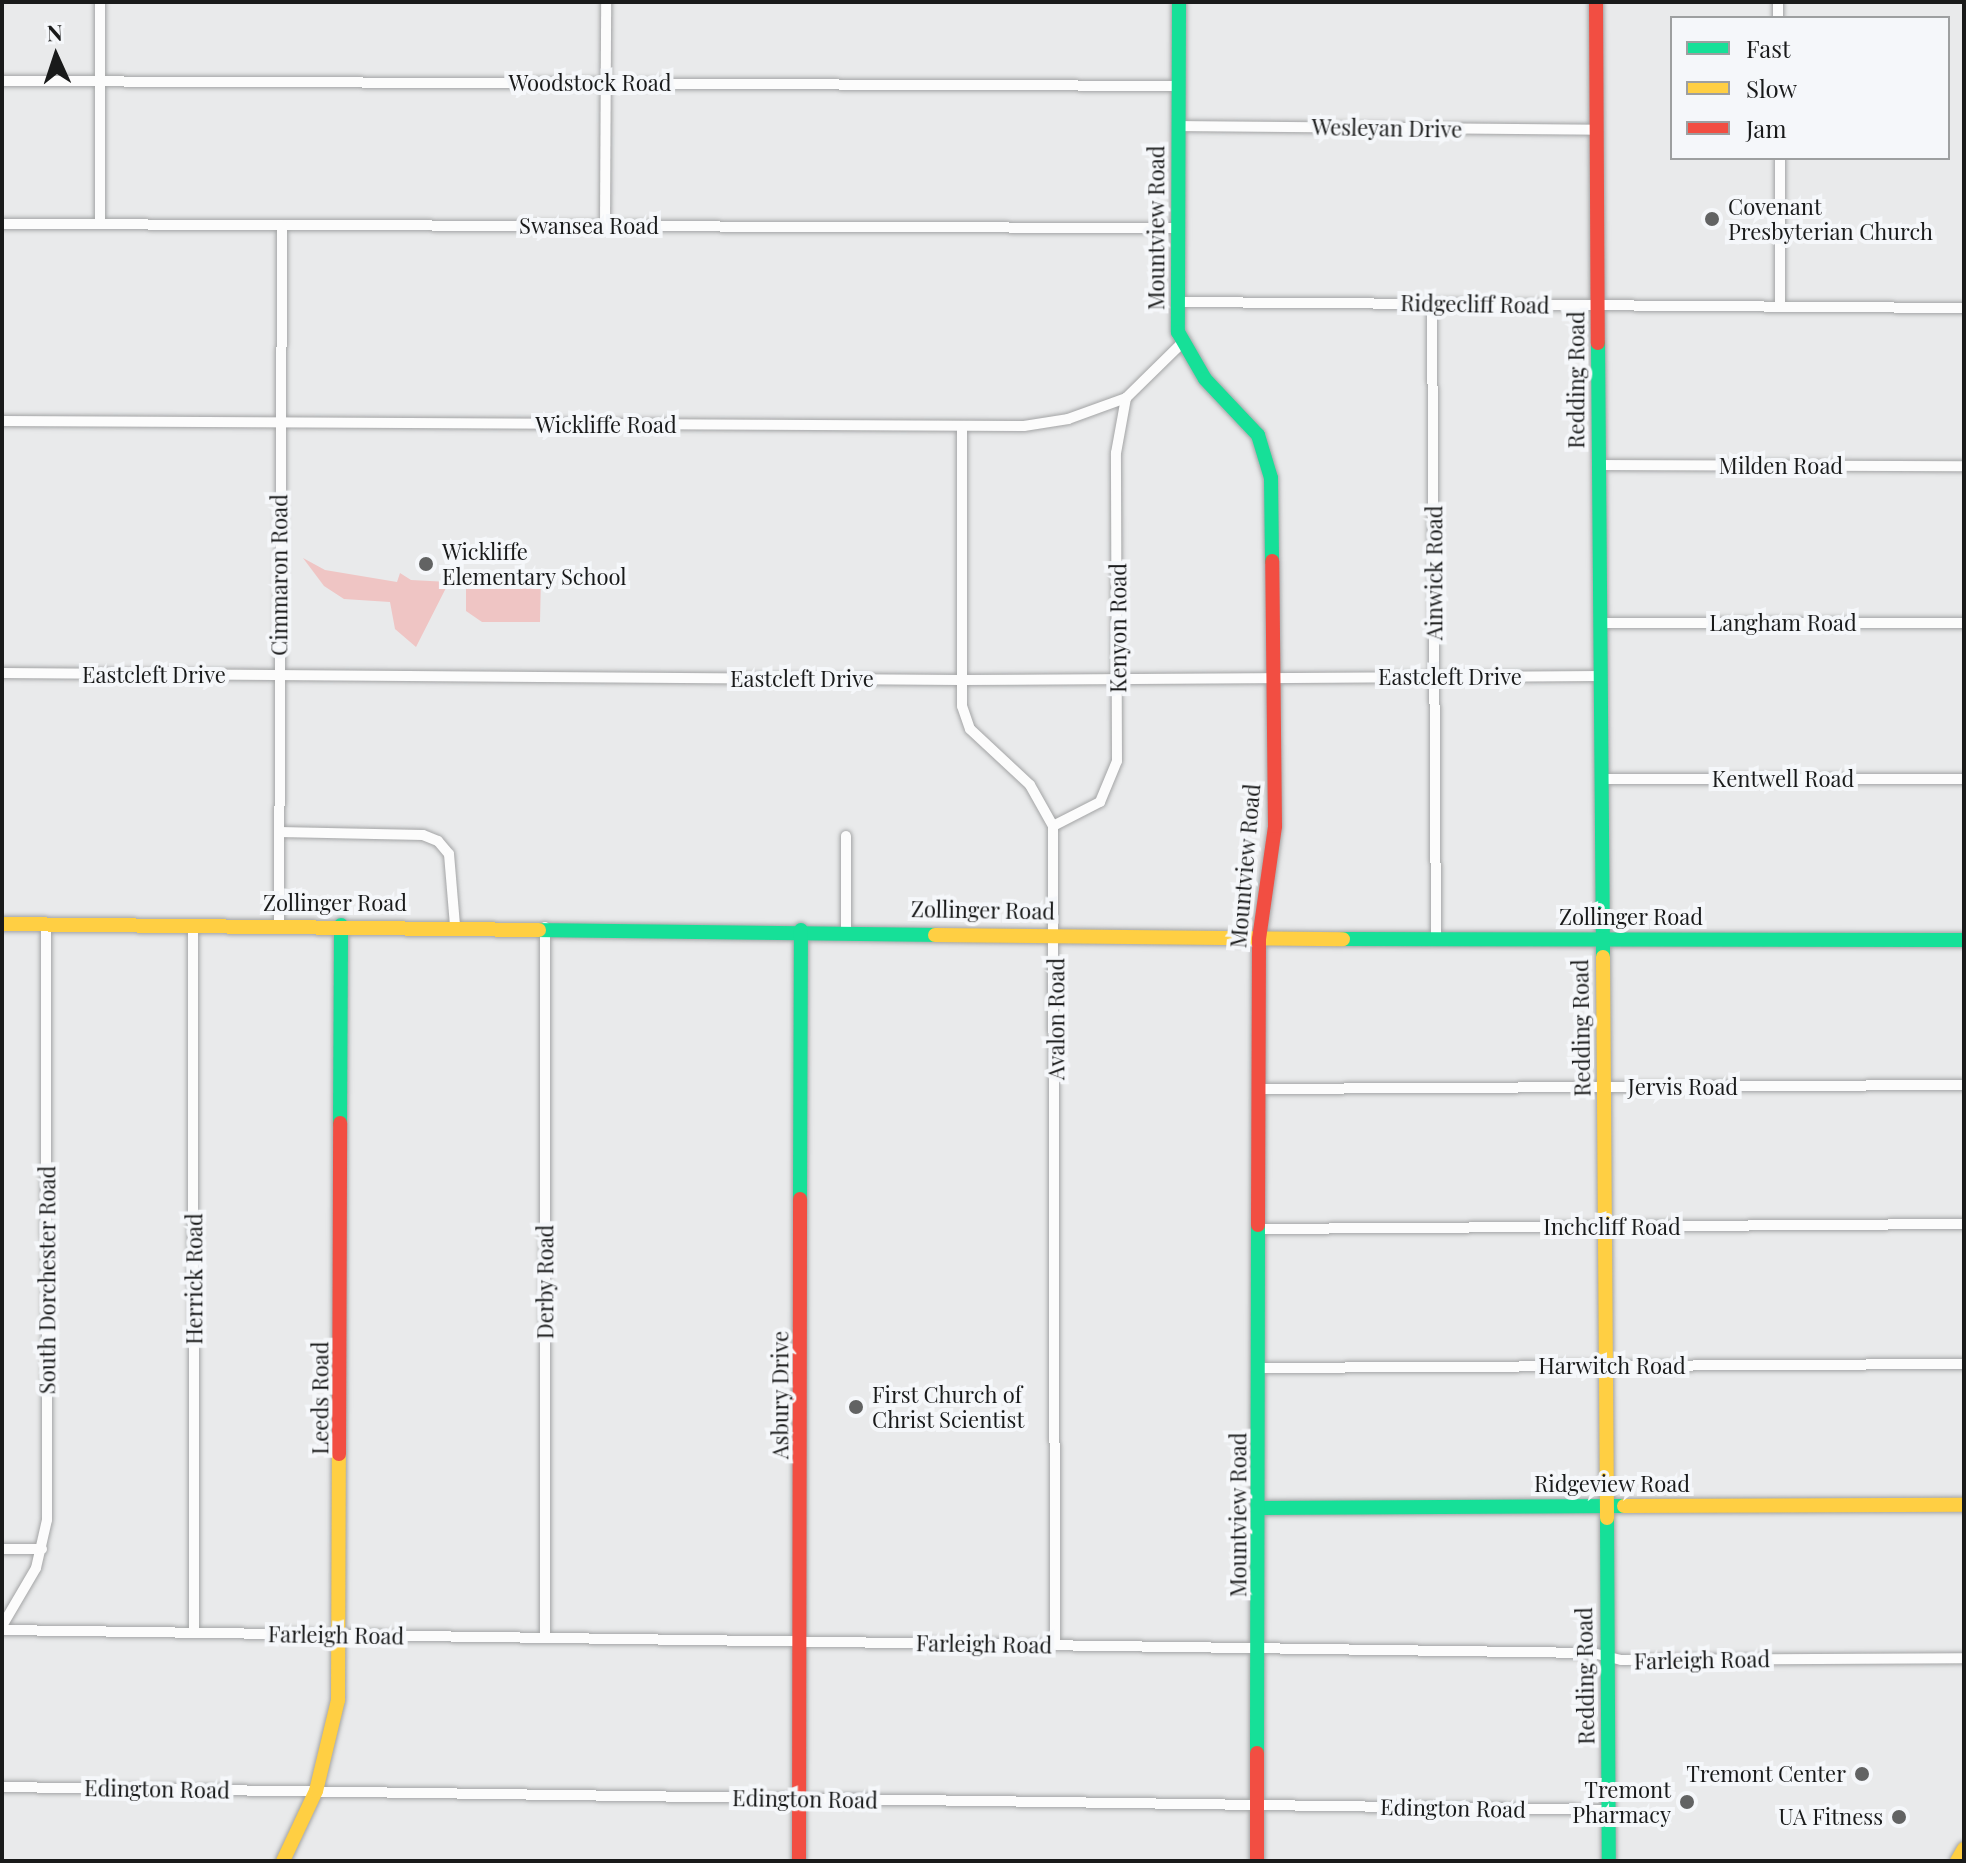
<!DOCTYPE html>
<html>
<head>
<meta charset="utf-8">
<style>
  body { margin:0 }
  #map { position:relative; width:1966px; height:1863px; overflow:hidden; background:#e9eaeb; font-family:"Playfair Display",serif }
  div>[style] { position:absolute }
  .green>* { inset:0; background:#efc5c4 }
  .roads { filter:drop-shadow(0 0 2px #a3a4a5) drop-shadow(0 0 2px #a3a4a5) }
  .street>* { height:10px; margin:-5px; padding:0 5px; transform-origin:5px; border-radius:5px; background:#fcfcfc }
  .fast>* { height:14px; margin:-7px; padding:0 7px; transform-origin:7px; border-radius:7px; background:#16e098 }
  .slow>* { height:14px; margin:-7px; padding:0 7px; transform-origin:7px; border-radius:7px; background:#ffcf43 }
  .jam>* { height:14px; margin:-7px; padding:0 7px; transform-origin:7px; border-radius:7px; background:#f24e42 }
  .dots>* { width:22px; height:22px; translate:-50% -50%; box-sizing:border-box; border:4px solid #f5f7fa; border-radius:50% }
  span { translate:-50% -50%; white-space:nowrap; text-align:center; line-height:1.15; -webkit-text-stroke:8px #f5f7fa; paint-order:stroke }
  .street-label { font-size:22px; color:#191a1a }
  .poi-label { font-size:22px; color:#191a1a }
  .left { translate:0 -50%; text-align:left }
  .right { translate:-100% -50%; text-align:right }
  .frame { position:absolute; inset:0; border:4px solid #191a1a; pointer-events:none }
  .legend { position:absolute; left:1670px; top:16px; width:280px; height:144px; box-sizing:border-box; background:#f5f7fa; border:2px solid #9d9fa0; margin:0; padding:10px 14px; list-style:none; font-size:24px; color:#191a1a }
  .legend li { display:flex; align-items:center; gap:16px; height:40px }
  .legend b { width:40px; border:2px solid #9d9fa0 }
  .north { position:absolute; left:16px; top:16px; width:80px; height:80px; -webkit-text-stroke:6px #f5f7fa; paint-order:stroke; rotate:357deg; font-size:22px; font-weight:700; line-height:32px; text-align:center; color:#191a1a }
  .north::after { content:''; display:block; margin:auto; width:28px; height:36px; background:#191a1a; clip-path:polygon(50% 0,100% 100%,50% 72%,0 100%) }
</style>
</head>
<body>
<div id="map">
  <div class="green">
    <i style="clip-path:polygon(303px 558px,325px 570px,397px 582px,400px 573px,411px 580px,449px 582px,416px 647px,395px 629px,390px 602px,344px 599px,324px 586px)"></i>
    <i style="clip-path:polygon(466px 574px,541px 575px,540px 622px,482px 622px,466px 611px)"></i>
  </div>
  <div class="roads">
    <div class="street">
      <i style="left:1778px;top:2px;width:16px;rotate:90deg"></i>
      <i style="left:2px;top:81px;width:1176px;rotate:0.24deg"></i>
      <i style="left:1178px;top:126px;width:418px;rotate:0.5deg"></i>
      <i style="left:1780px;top:158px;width:149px;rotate:90deg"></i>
      <i style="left:2px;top:224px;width:1174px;rotate:0.2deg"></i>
      <i style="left:100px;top:224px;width:222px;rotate:-90deg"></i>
      <i style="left:605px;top:226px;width:224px;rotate:-89.7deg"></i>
      <i style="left:1177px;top:302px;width:787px;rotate:0.44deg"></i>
      <i style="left:1432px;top:304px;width:635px;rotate:89.64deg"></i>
      <i style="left:2px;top:421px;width:1022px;rotate:0.28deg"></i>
      <i style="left:1024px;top:426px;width:45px;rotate:-9deg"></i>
      <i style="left:1068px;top:419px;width:62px;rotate:-19.9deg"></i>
      <i style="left:1126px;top:398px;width:78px;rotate:-44.5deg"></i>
      <i style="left:962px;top:427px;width:279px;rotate:90deg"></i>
      <i style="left:962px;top:706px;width:24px;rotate:71deg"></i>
      <i style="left:970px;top:729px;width:82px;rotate:43deg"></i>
      <i style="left:1030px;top:785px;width:47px;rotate:60.7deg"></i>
      <i style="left:1053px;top:826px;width:819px;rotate:89.86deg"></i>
      <i style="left:1599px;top:465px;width:365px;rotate:0.2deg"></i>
      <i style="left:1601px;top:623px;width:363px"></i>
      <i style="left:2px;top:673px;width:959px;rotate:0.42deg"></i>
      <i style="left:961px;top:680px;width:640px;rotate:-0.36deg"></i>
      <i style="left:1602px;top:779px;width:362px"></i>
      <i style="left:1053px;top:826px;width:53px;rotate:-27.1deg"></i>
      <i style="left:1100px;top:802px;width:44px;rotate:-67.5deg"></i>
      <i style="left:1117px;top:761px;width:308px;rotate:-90.2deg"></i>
      <i style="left:1116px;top:453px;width:56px;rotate:-79.7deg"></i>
      <i style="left:279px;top:832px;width:144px;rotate:1.2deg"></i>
      <i style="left:423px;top:835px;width:16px;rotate:22deg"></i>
      <i style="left:438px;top:841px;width:17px;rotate:50deg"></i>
      <i style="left:449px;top:854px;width:72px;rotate:85.2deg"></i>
      <i style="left:193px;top:925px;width:708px;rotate:89.92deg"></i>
      <i style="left:279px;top:925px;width:700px;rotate:-89.75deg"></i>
      <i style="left:846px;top:930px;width:94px;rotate:-90deg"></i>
      <i style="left:1259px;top:1089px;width:705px;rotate:-0.33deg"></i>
      <i style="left:1260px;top:1229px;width:704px;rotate:-0.41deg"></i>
      <i style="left:1260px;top:1368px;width:704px;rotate:-0.33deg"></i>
      <i style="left:2px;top:1549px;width:40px"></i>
      <i style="left:2px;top:1626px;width:67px;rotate:-59.6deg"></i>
      <i style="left:36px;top:1568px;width:49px;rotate:-77.1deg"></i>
      <i style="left:47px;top:1520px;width:596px;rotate:-90.1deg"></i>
      <i style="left:2px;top:1630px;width:1591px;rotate:0.83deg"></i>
      <i style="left:1593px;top:1653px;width:29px;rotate:14deg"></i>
      <i style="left:1621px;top:1660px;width:343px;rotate:-0.3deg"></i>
      <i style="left:545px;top:1638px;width:711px;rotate:-90deg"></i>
      <i style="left:2px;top:1787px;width:1606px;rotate:0.82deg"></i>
    </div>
    <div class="fast">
      <i style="left:1179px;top:2px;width:330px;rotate:90.2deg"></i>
      <i style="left:1178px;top:332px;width:54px;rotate:60.1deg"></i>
      <i style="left:1205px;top:379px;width:77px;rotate:46.6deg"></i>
      <i style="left:1258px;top:435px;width:45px;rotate:73.2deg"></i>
      <i style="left:1271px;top:478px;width:83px;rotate:89.3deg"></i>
      <i style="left:1598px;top:343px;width:614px;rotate:89.53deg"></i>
      <i style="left:539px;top:930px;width:396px;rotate:0.7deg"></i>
      <i style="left:1343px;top:939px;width:621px;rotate:0.09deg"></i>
      <i style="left:340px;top:1123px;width:198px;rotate:-89.7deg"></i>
      <i style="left:800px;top:1199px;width:269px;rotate:-89.8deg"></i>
      <i style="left:1260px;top:1508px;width:364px;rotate:-0.3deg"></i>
      <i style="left:1607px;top:1518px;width:343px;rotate:89.7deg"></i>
      <i style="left:1257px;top:1753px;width:528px;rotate:-89.89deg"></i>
    </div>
    <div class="slow">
      <i style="left:2px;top:924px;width:537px;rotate:0.64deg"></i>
      <i style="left:935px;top:935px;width:408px;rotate:0.6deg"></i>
      <i style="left:1603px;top:957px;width:561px;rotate:89.59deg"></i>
      <i style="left:1624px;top:1506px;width:340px;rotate:-0.2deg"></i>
      <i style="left:283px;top:1861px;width:77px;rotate:-64.8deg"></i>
      <i style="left:316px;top:1791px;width:94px;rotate:-76.4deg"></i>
      <i style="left:338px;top:1700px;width:246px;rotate:-89.8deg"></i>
      <i style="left:1957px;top:1861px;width:14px;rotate:-60deg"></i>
    </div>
    <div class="jam">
      <i style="left:1596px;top:2px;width:341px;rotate:89.7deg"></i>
      <i style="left:1258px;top:1225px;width:286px;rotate:-89.8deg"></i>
      <i style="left:1259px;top:939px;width:114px;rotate:-81.9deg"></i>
      <i style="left:1275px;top:826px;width:265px;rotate:-90.6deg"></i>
      <i style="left:339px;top:1454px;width:331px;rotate:-89.8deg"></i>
      <i style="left:799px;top:1861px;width:662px;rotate:-89.91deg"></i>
      <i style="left:1257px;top:1861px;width:108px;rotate:-90deg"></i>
    </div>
  </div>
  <div class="dots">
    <i style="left:1712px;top:219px;background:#626363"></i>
    <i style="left:426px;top:564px;background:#626363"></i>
    <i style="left:856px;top:1407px;background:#626363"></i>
    <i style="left:1862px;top:1774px;background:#626363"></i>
    <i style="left:1687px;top:1802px;background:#626363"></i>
    <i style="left:1899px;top:1817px;background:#626363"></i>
  </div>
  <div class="street-label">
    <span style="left:590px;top:83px">Woodstock Road</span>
    <span style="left:1387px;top:128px;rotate:1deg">Wesleyan Drive</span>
    <span style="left:589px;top:226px">Swansea Road</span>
    <span style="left:1156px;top:228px;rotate:-90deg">Mountview Road</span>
    <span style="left:1475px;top:304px;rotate:1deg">Ridgecliff Road</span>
    <span style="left:1576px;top:380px;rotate:-90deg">Redding Road</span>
    <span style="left:606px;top:425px">Wickliffe Road</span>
    <span style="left:1781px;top:466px">Milden Road</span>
    <span style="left:1434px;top:573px;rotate:-90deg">Ainwick Road</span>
    <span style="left:279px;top:575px;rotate:-90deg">Cimmaron Road</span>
    <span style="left:1783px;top:623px">Langham Road</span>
    <span style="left:1118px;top:628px;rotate:-90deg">Kenyon Road</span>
    <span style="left:154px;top:675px">Eastcleft Drive</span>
    <span style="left:1450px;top:677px">Eastcleft Drive</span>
    <span style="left:802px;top:679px">Eastcleft Drive</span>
    <span style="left:1783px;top:779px">Kentwell Road</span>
    <span style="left:1245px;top:866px;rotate:-85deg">Mountview Road</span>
    <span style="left:335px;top:903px">Zollinger Road</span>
    <span style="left:983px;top:910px;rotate:1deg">Zollinger Road</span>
    <span style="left:1631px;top:917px">Zollinger Road</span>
    <span style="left:1056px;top:1019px;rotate:-90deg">Avalon Road</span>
    <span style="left:1581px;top:1028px;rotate:-91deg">Redding Road</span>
    <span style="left:1683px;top:1087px">Jervis Road</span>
    <span style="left:1612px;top:1227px">Inchcliff Road</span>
    <span style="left:194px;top:1279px;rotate:-90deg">Herrick Road</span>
    <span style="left:47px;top:1280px;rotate:-90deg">South Dorchester Road</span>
    <span style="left:545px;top:1282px;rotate:-90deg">Derby Road</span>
    <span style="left:1612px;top:1366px">Harwitch Road</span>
    <span style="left:780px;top:1395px;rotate:-90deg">Asbury Drive</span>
    <span style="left:320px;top:1398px;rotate:-90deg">Leeds Road</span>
    <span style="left:1612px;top:1484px">Ridgeview Road</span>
    <span style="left:1238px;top:1515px;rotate:-90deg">Mountview Road</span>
    <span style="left:336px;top:1635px;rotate:1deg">Farleigh Road</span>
    <span style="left:984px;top:1644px;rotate:1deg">Farleigh Road</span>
    <span style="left:1702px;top:1660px;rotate:-1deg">Farleigh Road</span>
    <span style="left:1585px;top:1676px;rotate:-91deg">Redding Road</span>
    <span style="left:157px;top:1789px;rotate:1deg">Edington Road</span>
    <span style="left:805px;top:1799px;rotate:1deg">Edington Road</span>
    <span style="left:1453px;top:1808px;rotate:1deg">Edington Road</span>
  </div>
  <div class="poi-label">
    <span class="left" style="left:1728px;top:219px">Covenant<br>Presbyterian Church</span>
    <span class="left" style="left:442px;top:564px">Wickliffe<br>Elementary School</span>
    <span class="left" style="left:872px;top:1407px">First Church of<br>Christ Scientist</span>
    <span class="right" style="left:1846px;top:1774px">Tremont Center</span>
    <span class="right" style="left:1671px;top:1802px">Tremont<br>Pharmacy</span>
    <span class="right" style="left:1883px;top:1817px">UA Fitness</span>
  </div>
  <div class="frame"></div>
  <ul class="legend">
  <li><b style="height:10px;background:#16e098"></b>Fast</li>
  <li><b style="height:10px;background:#ffcf43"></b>Slow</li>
  <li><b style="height:10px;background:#f24e42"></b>Jam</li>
  </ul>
  <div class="north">N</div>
</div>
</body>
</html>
